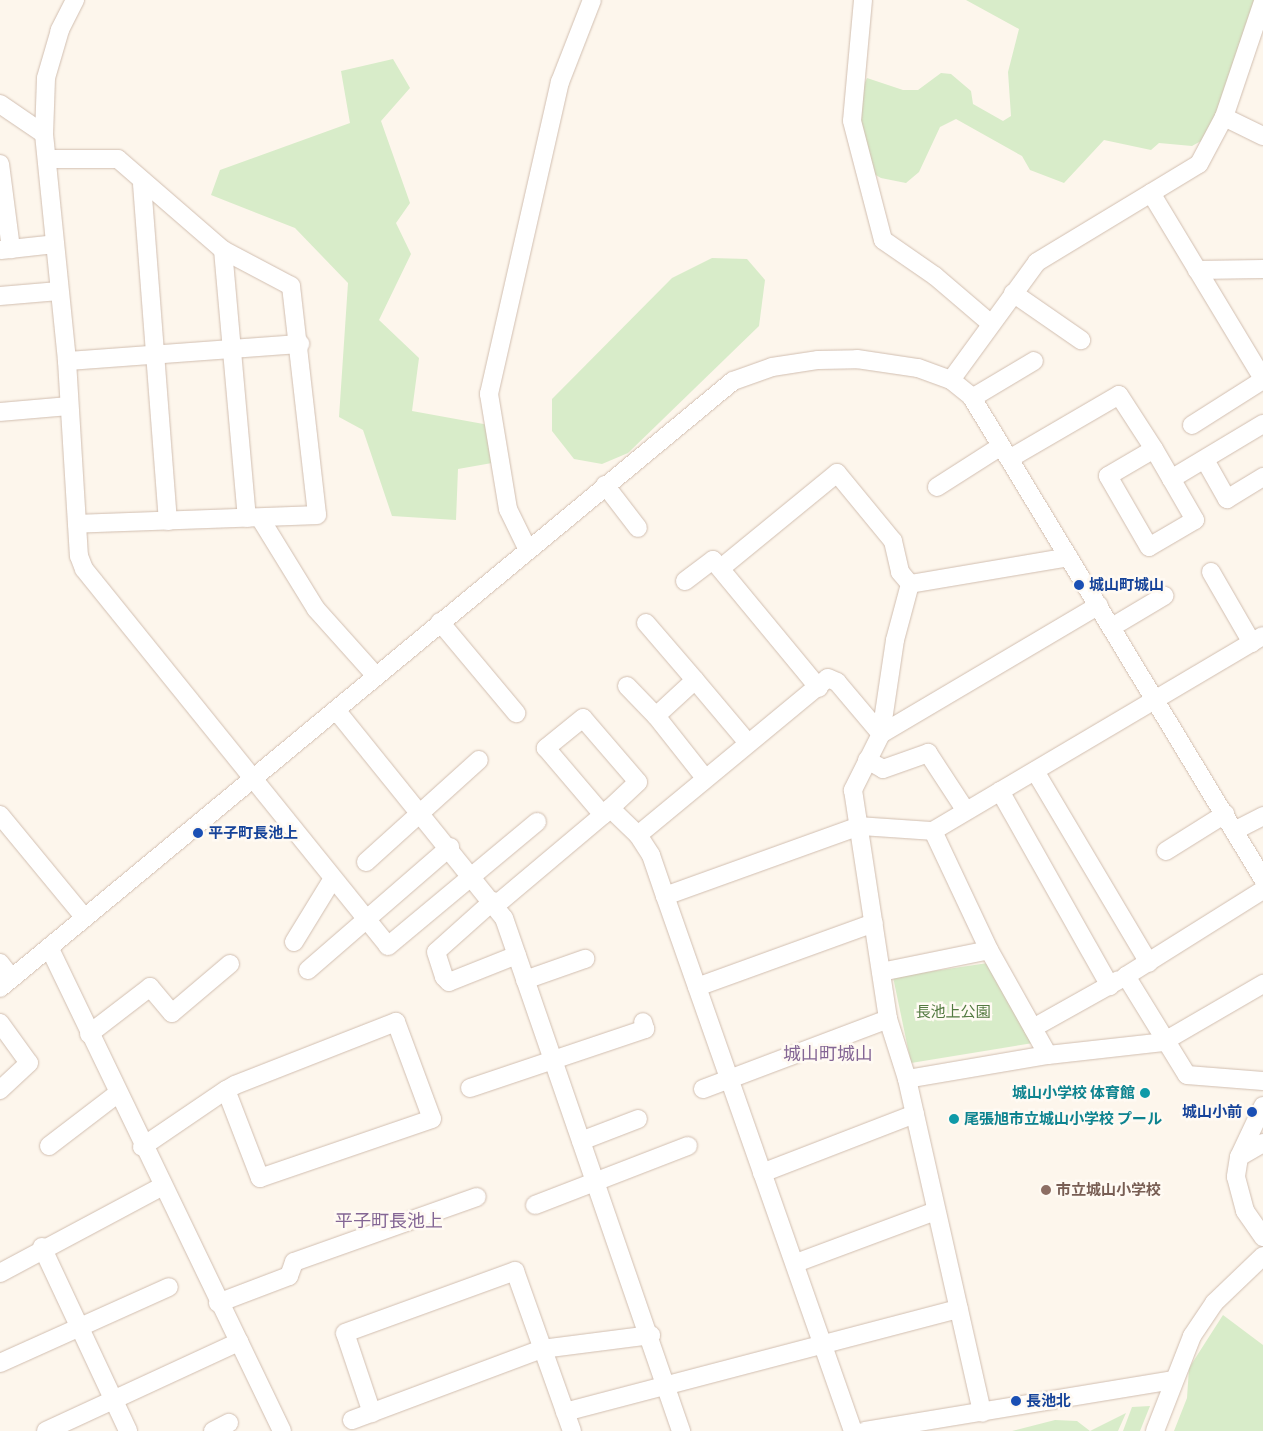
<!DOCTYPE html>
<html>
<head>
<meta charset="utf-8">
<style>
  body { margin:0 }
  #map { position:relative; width:1263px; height:1431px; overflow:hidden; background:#fdf6ec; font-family:Manrope,"Noto Sans JP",sans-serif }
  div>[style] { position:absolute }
  .green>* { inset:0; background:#d8ecc9 }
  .roads { filter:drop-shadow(0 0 1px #d1beb0) drop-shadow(0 0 1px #d1beb0) }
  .minor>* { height:18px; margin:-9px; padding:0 9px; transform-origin:9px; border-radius:9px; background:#fff }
  .dots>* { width:14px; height:14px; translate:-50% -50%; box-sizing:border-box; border:2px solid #fffaf3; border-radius:50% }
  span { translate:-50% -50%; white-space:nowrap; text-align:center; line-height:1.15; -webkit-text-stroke:5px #fffaf3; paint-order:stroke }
  .transit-label { font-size:15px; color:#164399; font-weight:700 }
  .left { translate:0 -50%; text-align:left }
  .right { translate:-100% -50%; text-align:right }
  .park-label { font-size:15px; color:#537a41 }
  .culture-label { font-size:15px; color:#0d838f; font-weight:700 }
  .education-label { font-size:15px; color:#785e54; font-weight:700 }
  .quarter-label { font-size:18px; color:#846695 }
</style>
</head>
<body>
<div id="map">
  <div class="green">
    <i style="clip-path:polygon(966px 0,1259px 0,1220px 115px,1201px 141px,1192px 146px,1159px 143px,1151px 150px,1104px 140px,1064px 183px,1030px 170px,1022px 156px,956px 119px,940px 127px,919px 172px,906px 183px,881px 178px,872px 173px,857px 115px,858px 98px,867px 78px,903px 90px,918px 90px,941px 73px,951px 74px,971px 91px,973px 104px,1003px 121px,1011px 116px,1008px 72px,1019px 29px)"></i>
    <i style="clip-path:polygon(393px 59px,410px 88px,381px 121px,410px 203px,396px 223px,411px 254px,379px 320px,419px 358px,412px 411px,489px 425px,492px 463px,458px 469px,456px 520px,392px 516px,363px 430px,339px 417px,348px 283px,295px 228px,211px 195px,220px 170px,350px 123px,341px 71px)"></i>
    <i style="clip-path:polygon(712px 258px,747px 259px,765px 280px,759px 326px,628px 453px,602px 464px,574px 459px,552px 431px,552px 399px,672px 278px)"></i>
    <i style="clip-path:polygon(988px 963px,1033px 1043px,911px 1063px,893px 977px)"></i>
    <i style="clip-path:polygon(1223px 1315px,1263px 1345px,1263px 1431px,1174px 1431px,1187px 1398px,1189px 1368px)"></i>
    <i style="clip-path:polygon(1150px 1406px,1140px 1431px,1123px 1431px,1132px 1407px)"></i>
    <i style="clip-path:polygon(1126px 1413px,1118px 1431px,1012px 1431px,1055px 1420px,1077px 1421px,1090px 1431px)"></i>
  </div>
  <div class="roads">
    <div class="minor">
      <i style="left:75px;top:0;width:34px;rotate:117deg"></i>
      <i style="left:60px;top:30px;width:50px;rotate:106.3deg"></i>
      <i style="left:46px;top:78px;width:56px;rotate:92deg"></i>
      <i style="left:44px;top:134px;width:228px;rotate:84.2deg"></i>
      <i style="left:67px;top:361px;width:195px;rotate:86.5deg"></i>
      <i style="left:79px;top:556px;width:14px;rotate:69deg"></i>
      <i style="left:84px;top:569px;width:484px;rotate:51.1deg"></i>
      <i style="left:388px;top:946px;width:194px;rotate:-39.8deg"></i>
      <i style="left:863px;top:0;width:121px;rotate:95.2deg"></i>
      <i style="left:852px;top:121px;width:123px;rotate:75.4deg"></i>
      <i style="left:883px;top:240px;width:63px;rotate:34.7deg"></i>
      <i style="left:935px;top:276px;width:72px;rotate:40.5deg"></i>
      <i style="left:0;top:104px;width:53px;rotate:34.3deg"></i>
      <i style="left:1224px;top:117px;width:43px;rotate:26deg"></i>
      <i style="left:47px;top:159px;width:71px"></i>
      <i style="left:118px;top:159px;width:139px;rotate:40.9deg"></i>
      <i style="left:223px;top:250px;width:77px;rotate:27.9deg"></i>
      <i style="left:291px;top:286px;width:230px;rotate:83.5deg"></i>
      <i style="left:317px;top:515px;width:240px;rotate:177.9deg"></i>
      <i style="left:0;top:164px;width:86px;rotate:82.6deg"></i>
      <i style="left:142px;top:184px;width:338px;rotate:85.6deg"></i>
      <i style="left:1151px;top:193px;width:217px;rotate:58.9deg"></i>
      <i style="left:1px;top:250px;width:54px;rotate:-6.3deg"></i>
      <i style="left:223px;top:250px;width:269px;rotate:84.9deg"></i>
      <i style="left:1197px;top:270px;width:66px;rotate:-0.9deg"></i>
      <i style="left:1013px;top:293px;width:83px;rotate:34.7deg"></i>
      <i style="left:0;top:296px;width:59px;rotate:-4.8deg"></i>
      <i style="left:67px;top:361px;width:234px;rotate:-4.2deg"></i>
      <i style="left:951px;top:380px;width:146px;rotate:-53.9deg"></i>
      <i style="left:1037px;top:262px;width:189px;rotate:-31.2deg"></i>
      <i style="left:1199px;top:164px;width:53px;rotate:-62deg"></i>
      <i style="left:1224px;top:117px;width:121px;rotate:-71.3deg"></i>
      <i style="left:972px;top:398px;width:72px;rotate:-30.8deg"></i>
      <i style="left:0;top:412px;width:69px;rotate:-5deg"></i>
      <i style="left:1192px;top:425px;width:84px;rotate:-32.4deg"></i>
      <i style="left:1009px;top:459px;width:127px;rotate:-30.2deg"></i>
      <i style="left:1119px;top:395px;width:64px;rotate:57.1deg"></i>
      <i style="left:1154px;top:449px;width:82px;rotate:60deg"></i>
      <i style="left:1195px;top:520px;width:53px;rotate:149.6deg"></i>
      <i style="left:1149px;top:547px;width:82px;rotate:-120deg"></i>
      <i style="left:1108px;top:476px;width:53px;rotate:-30.4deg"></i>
      <i style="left:1205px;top:460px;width:45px;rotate:60.6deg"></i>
      <i style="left:1227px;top:499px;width:42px;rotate:-31.4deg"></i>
      <i style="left:1171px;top:479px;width:107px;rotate:-30.9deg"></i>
      <i style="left:605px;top:485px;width:54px;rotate:52.5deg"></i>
      <i style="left:937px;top:487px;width:76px;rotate:-32.6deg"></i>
      <i style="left:260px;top:518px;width:107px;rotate:58.4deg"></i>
      <i style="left:316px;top:609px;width:90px;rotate:48.2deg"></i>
      <i style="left:527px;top:548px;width:43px;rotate:-116deg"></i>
      <i style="left:508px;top:509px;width:117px;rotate:-99.4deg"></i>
      <i style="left:489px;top:394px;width:320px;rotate:-77.2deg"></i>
      <i style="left:560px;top:82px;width:88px;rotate:-68.7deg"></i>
      <i style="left:721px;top:568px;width:150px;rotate:-39.3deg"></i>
      <i style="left:837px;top:473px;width:88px;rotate:50.5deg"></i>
      <i style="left:893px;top:541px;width:32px;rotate:77deg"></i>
      <i style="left:900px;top:572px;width:16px;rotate:50deg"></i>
      <i style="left:1211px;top:572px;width:82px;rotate:60deg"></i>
      <i style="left:685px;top:581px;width:35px;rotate:-37deg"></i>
      <i style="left:713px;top:560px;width:166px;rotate:50.4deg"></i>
      <i style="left:910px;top:584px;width:58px;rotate:105deg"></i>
      <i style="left:895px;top:640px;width:95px;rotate:98.5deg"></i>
      <i style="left:881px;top:734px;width:63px;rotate:116.6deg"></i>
      <i style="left:853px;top:790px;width:232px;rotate:81.3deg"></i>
      <i style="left:888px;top:1019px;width:63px;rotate:72.4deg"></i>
      <i style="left:907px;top:1079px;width:342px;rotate:77.3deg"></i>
      <i style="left:910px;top:584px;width:161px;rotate:-9.6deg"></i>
      <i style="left:440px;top:622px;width:119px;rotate:50.1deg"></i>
      <i style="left:646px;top:623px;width:75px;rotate:49.3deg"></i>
      <i style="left:1112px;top:627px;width:61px;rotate:-30.8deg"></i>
      <i style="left:627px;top:686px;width:42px;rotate:46deg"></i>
      <i style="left:336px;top:710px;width:267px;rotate:51.1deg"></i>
      <i style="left:504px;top:918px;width:543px;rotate:70.96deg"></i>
      <i style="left:881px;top:734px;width:253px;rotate:-30.6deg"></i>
      <i style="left:867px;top:760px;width:18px;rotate:29deg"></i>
      <i style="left:883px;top:769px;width:48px;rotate:-19.6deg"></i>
      <i style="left:928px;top:753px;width:69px;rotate:56.8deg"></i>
      <i style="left:1035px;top:771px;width:223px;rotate:59.3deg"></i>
      <i style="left:705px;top:778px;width:79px;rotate:-128.3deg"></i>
      <i style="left:656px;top:716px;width:53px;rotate:-42.7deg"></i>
      <i style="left:695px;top:680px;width:82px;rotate:49.9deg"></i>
      <i style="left:1000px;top:791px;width:224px;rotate:60.6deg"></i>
      <i style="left:610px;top:808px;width:39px;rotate:44deg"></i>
      <i style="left:0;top:815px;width:132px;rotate:50.5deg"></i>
      <i style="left:933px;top:831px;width:132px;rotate:64.8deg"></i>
      <i style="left:989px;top:950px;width:120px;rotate:60.7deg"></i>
      <i style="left:1234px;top:831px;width:33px;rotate:-27deg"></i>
      <i style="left:1166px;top:851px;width:70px;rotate:-32.1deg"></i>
      <i style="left:366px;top:862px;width:152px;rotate:-42.1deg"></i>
      <i style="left:1263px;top:890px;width:162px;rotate:147.9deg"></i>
      <i style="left:1126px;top:976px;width:116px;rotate:58.4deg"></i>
      <i style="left:1187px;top:1075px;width:76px;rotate:4.5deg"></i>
      <i style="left:665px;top:896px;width:43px;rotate:-108.9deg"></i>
      <i style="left:651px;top:855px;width:24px;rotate:-123deg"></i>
      <i style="left:638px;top:835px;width:246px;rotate:-39.6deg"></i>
      <i style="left:828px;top:678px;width:10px;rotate:24deg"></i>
      <i style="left:837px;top:682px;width:68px;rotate:49.8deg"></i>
      <i style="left:493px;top:901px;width:76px;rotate:138.2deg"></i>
      <i style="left:436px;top:952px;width:26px;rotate:72deg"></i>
      <i style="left:444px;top:977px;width:7px;rotate:45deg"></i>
      <i style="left:449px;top:982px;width:73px;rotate:-21.7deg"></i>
      <i style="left:496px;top:905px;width:140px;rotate:-40.1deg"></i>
      <i style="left:603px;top:815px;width:48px;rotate:-43.3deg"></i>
      <i style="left:638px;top:782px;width:84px;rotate:-130.7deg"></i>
      <i style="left:583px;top:718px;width:48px;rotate:141deg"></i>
      <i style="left:546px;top:748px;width:88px;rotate:49.6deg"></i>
      <i style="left:294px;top:942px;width:73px;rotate:-58.5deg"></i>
      <i style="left:49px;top:947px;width:537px;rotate:64.29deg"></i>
      <i style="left:0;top:963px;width:18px;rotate:52deg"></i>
      <i style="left:308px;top:970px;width:188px;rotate:-40.9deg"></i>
      <i style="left:881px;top:972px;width:110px;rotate:-11.5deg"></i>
      <i style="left:525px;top:980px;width:64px;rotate:-19.3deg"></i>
      <i style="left:697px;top:987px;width:188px;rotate:-19.9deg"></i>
      <i style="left:0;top:988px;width:952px;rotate:-39.63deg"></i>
      <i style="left:733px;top:381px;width:41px;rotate:-19.7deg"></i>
      <i style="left:772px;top:367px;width:47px;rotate:-8.7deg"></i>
      <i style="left:818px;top:360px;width:39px;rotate:-1deg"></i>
      <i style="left:857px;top:359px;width:62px;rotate:8.4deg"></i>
      <i style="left:918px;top:368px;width:35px;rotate:20deg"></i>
      <i style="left:951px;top:380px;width:26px;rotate:39deg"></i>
      <i style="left:971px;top:396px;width:564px;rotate:58.84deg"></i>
      <i style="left:0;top:1023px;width:49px;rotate:54.1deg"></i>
      <i style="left:29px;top:1063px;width:40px;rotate:137deg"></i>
      <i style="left:1033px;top:1028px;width:98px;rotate:-29.2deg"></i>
      <i style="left:89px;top:1034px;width:77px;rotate:-37.6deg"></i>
      <i style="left:150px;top:987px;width:34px;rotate:50deg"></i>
      <i style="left:172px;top:1013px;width:76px;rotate:-40.2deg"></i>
      <i style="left:907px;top:1079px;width:143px;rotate:-9.7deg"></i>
      <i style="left:1048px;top:1055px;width:116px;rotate:-6.4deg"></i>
      <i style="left:1163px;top:1042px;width:116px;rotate:-30.1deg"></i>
      <i style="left:470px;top:1088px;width:185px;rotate:-18.6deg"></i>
      <i style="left:645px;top:1029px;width:7px;rotate:-106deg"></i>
      <i style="left:703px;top:1089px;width:198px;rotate:-20.7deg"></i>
      <i style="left:1263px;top:1106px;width:56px;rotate:115.2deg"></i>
      <i style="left:1239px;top:1157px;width:20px;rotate:99deg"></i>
      <i style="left:1236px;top:1177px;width:35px;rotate:75deg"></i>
      <i style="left:1245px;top:1211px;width:32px;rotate:55deg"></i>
      <i style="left:581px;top:1141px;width:61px;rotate:-21.1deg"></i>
      <i style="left:49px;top:1146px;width:86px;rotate:-37.4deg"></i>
      <i style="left:142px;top:1147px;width:102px;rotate:-34.2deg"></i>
      <i style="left:226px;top:1090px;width:10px;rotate:-29deg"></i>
      <i style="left:235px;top:1085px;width:173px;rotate:-21.4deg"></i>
      <i style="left:396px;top:1022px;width:103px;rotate:69.6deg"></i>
      <i style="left:432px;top:1119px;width:182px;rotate:161.1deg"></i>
      <i style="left:260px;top:1178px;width:94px;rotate:-111.1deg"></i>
      <i style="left:1239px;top:1157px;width:28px;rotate:-30deg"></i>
      <i style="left:762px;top:1173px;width:164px;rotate:-21.1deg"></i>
      <i style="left:535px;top:1205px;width:164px;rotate:-21.1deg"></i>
      <i style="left:42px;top:1247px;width:203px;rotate:64.9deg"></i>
      <i style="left:796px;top:1263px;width:149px;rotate:-20.4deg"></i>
      <i style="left:0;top:1273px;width:183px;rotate:-28.1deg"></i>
      <i style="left:218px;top:1303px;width:76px;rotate:-20.8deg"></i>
      <i style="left:289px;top:1276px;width:15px;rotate:-70deg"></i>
      <i style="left:294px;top:1262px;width:194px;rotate:-19.6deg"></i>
      <i style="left:0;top:1363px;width:185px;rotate:-24.2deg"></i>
      <i style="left:565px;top:1412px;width:407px;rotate:-14.7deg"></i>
      <i style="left:372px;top:1413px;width:84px;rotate:-108.6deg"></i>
      <i style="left:345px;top:1333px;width:181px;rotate:-20deg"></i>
      <i style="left:515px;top:1271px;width:170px;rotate:70.4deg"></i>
      <i style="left:352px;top:1420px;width:203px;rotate:-20.5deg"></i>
      <i style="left:542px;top:1349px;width:110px;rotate:-7.3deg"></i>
      <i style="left:46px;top:1431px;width:213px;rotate:-24.8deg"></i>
      <i style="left:213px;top:1431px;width:18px;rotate:-27deg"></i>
      <i style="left:853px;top:1431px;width:567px;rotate:-109.36deg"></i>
      <i style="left:665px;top:896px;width:206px;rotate:-19.8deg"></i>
      <i style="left:859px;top:826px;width:74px;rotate:3.9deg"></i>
      <i style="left:933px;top:831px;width:383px;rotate:-30.6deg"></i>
      <i style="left:865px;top:1431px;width:312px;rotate:-9.4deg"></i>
      <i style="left:1155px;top:1431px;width:102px;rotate:-68.7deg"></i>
      <i style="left:1192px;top:1336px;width:40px;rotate:-56deg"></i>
      <i style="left:1214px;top:1303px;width:68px;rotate:-43.8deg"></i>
    </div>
  </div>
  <div class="dots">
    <i style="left:1079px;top:585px;background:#1a4fb4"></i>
    <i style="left:198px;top:833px;background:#1a4fb4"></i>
    <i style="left:1145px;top:1093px;background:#0f9aa8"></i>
    <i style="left:1252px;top:1112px;background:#1a4fb4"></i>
    <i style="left:954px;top:1119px;background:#0f9aa8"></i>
    <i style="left:1046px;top:1190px;background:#8d6e63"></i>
    <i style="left:1016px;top:1401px;background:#1a4fb4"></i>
  </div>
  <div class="transit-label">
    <span class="left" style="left:1089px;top:585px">城山町城山</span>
    <span class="left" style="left:208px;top:833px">平子町長池上</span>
    <span class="right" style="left:1242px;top:1112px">城山小前</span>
    <span class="left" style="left:1026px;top:1401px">長池北</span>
  </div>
  <div class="park-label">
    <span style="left:953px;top:1012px">長池上公園</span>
  </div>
  <div class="culture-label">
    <span class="right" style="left:1135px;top:1093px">城山小学校 体育館</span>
    <span class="left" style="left:964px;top:1119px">尾張旭市立城山小学校 プール</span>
  </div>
  <div class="education-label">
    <span class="left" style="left:1056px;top:1190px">市立城山小学校</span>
  </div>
  <div class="quarter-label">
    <span style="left:828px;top:1053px">城山町城山</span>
    <span style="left:389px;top:1220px">平子町長池上</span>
  </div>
</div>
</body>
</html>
